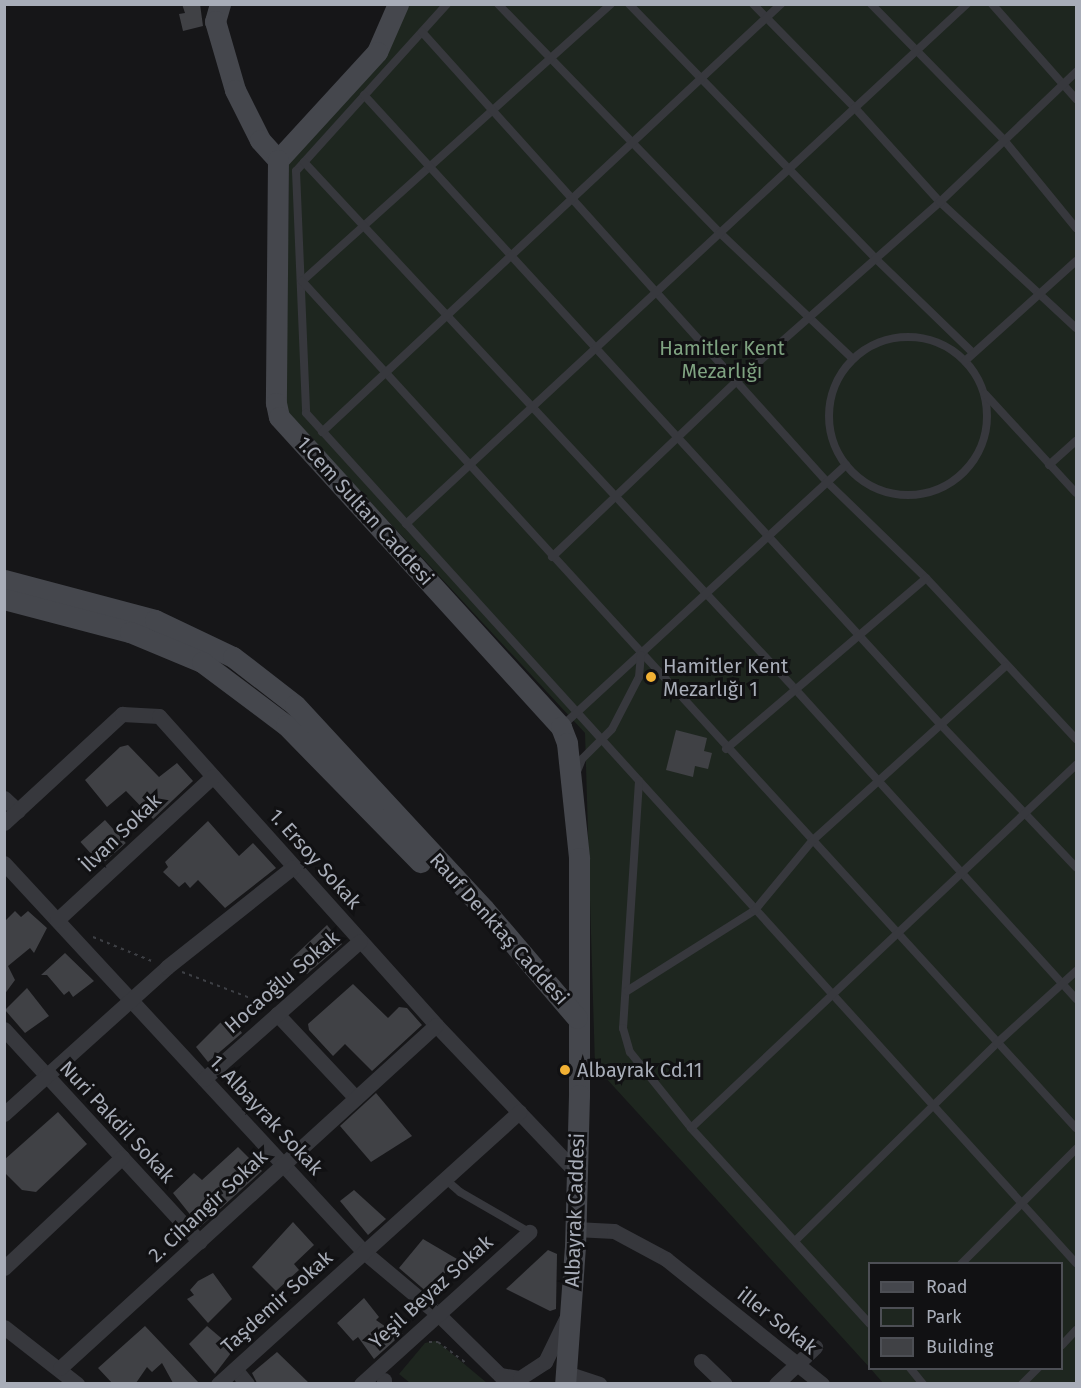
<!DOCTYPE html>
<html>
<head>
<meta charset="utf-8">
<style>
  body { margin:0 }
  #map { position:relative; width:1081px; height:1388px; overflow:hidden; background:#161618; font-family:"Fira Sans",sans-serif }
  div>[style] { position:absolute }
  .green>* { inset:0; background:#1e261f }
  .building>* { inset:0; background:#404145; transform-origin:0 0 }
  .path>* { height:2px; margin-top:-1px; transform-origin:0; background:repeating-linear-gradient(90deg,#3d3f44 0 3px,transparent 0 7.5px) }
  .lane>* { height:8px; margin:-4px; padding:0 4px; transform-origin:4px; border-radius:4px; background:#37383d }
  .lane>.ring { margin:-4px; padding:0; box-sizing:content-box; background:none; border:8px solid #37383d; border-radius:50% }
  .street>* { height:15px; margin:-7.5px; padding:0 7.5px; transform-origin:7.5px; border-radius:7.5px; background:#37383d }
  .secondary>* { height:21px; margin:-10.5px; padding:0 10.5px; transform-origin:10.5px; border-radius:10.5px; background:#45474d }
  .dots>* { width:16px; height:16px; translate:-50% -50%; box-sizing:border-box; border:3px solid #111113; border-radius:50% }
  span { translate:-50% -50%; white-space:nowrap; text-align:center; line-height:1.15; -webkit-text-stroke:6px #111113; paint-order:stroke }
  .park-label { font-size:20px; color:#7fa381 }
  .street-label { font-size:20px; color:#a8adb8 }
  .poi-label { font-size:20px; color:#a8adb8 }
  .left { translate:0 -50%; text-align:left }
  .frame { position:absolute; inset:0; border:6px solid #a8adb8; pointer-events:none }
  .legend { position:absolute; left:868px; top:1262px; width:195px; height:108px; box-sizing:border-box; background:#111113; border:2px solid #4d4f55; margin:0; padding:8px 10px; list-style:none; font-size:18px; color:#a8adb8 }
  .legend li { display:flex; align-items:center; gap:12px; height:30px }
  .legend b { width:30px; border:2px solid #4d4f55 }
</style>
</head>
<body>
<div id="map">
  <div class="green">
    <i style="clip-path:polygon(399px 5px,1076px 5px,1076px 1383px,883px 1383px,870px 1368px,1062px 1368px,1062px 1264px,870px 1264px,870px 1368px,595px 1066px,585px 733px,286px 411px,289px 157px)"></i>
    <i style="clip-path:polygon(435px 1341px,438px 1342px,487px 1383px,410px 1383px,399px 1374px,425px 1343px)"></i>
  </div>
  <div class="building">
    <i style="clip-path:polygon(182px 4px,200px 4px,203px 26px,183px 31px,179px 14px,185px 13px)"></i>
    <i style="clip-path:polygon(676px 730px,707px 738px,704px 751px,712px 753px,708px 769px,695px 766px,693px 777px,666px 770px)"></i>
    <i style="clip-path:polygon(128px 745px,159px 777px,177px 763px,193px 781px,153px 819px,126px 791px,107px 807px,85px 780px,120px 747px)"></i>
    <i style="left:105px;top:820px;width:31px;height:33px;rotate:48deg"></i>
    <i style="clip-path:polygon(208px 821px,239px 856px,253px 843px,276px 868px,225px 908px,198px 880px,190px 888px,185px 882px,179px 887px,163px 872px,168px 867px,165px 862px)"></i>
    <i style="clip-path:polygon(15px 911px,21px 917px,28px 911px,47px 928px,34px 953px,30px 948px,8px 966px,15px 980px,4px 995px,4px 922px)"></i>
    <i style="clip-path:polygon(327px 925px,342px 944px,307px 974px,290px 960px)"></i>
    <i style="clip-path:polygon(65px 953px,94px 981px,73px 997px,69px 991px,64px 995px,47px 975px,41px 975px)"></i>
    <i style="clip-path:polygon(353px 984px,388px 1018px,399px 1007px,407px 1008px,422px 1025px,372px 1071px,345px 1044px,333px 1056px,309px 1030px,308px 1024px)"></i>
    <i style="clip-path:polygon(27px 988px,49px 1016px,25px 1033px,5px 1010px)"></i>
    <i style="clip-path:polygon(231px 1017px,242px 1033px,208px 1062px,196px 1047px,221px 1022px)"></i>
    <i style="clip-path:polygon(376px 1093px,412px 1136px,371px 1162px,340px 1126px)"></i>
    <i style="clip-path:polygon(58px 1112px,87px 1144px,36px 1192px,22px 1190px,4px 1172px,4px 1160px)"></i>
    <i style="clip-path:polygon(238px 1147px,262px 1171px,200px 1227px,173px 1193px,194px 1173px,202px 1180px)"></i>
    <i style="clip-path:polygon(354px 1190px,386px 1219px,368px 1235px,340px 1201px)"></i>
    <i style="clip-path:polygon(293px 1222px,314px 1245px,294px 1264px,299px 1270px,276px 1291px,252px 1267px)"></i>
    <i style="clip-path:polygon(423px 1239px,457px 1259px,428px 1293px,399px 1268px)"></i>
    <i style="clip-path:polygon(548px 1250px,557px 1254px,556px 1309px,550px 1311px,506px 1289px)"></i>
    <i style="clip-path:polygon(213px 1273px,232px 1299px,208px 1323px,187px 1299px,194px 1295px,190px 1290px,198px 1281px)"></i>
    <i style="clip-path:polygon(364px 1298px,379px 1317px,376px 1320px,396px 1334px,403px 1333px,374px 1359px,358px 1337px,353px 1341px,337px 1323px)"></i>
    <i style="clip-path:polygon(145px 1326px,199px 1383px,173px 1383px,162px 1363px,152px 1372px,147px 1367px,136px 1383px,112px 1383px,98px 1368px)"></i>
    <i style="clip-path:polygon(207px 1326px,234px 1349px,215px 1374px,189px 1344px)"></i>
    <i style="clip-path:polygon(277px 1352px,309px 1383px,257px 1383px,252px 1373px)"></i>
  </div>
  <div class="path">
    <i style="left:93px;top:937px;width:66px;rotate:22.3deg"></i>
    <i style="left:182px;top:972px;width:90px;rotate:20.9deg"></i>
    <i style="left:429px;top:1342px;width:9px"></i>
    <i style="left:438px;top:1342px;width:36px;rotate:37deg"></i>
  </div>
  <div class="lane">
    <i style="left:447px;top:4px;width:225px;rotate:132.1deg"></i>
    <i style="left:296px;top:171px;width:242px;rotate:87.6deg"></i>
    <i style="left:306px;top:413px;width:1147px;rotate:47.83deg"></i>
    <i style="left:498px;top:4px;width:319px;rotate:45.9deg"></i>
    <i style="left:720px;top:233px;width:183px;rotate:43.5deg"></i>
    <i style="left:611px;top:4px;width:415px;rotate:138.1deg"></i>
    <i style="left:302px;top:281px;width:1147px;rotate:47.58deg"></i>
    <i style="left:629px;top:4px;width:355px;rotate:45.9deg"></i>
    <i style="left:876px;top:259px;width:135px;rotate:44.1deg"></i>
    <i style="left:753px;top:4px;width:146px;rotate:45.6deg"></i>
    <i style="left:855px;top:108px;width:127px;rotate:47.9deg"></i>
    <i style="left:940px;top:202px;width:185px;rotate:42.8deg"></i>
    <i style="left:871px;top:4px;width:190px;rotate:45.6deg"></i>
    <i style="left:1004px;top:140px;width:114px;rotate:50.7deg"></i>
    <i style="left:992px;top:4px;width:127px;rotate:48.5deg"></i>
    <i style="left:422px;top:32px;width:605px;rotate:48.01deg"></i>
    <i style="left:827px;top:482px;width:138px;rotate:44.1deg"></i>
    <i style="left:926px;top:578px;width:220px;rotate:47deg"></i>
    <i style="left:364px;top:95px;width:856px;rotate:47.51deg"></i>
    <i style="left:942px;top:726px;width:195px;rotate:46.5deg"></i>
    <i style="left:304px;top:162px;width:722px;rotate:47.02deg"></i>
    <i style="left:796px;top:690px;width:417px;rotate:47.8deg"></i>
    <i class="ring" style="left:829px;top:337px;width:150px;height:150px"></i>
    <i style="left:965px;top:361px;width:149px;rotate:-42deg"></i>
    <i style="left:985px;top:394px;width:134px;rotate:47.4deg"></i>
    <i style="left:322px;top:432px;width:628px;rotate:-43deg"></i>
    <i style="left:1049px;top:465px;width:36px;rotate:-42deg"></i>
    <i style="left:406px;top:524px;width:765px;rotate:-42.83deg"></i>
    <i style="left:552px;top:557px;width:255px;rotate:-43.6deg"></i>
    <i style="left:737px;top:381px;width:271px;rotate:-41.4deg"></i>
    <i style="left:940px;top:202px;width:188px;rotate:-43.7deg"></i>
    <i style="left:562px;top:726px;width:386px;rotate:-42.6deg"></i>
    <i style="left:726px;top:749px;width:263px;rotate:-40.5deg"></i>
    <i style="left:576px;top:774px;width:16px;rotate:-68deg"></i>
    <i style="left:582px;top:759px;width:42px;rotate:-45deg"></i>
    <i style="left:612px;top:729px;width:59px;rotate:-62.6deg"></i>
    <i style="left:639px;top:677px;width:22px;rotate:-85deg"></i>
    <i style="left:639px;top:781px;width:248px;rotate:93.7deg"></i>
    <i style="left:623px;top:1028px;width:25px;rotate:74deg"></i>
    <i style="left:630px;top:1052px;width:97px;rotate:51.2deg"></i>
    <i style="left:691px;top:1128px;width:265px;rotate:47.6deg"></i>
    <i style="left:627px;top:991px;width:151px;rotate:-32.3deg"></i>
    <i style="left:755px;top:910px;width:89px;rotate:-50.4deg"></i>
    <i style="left:812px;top:841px;width:261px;rotate:-42.1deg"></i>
    <i style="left:691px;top:1128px;width:529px;rotate:-43.32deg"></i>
    <i style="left:445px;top:1179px;width:20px;rotate:41deg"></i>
    <i style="left:460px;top:1192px;width:80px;rotate:30.1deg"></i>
    <i style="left:795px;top:1241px;width:283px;rotate:-44.4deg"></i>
    <i style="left:997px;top:1043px;width:107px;rotate:-42.3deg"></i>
    <i style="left:961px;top:1264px;width:163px;rotate:-45deg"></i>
    <i style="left:1062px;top:1345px;width:21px;rotate:-47deg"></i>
    <i style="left:910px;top:1368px;width:21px;rotate:51deg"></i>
    <i style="left:1022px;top:1384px;width:23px;rotate:-45deg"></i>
  </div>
  <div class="street">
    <i style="left:4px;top:798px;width:19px;rotate:43deg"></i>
    <i style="left:4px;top:823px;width:161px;rotate:-42.7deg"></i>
    <i style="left:122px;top:714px;width:37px;rotate:3deg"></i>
    <i style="left:159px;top:716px;width:415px;rotate:48.1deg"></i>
    <i style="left:436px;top:1025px;width:203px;rotate:46.4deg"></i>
    <i style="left:4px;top:863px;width:530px;rotate:47.22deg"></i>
    <i style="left:364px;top:1252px;width:98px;rotate:40deg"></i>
    <i style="left:439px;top:1315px;width:98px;rotate:44.6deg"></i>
    <i style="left:57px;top:920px;width:212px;rotate:-42.7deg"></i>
    <i style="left:277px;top:1014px;width:115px;rotate:46.8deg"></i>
    <i style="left:4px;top:1029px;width:289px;rotate:47.4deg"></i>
    <i style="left:204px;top:1079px;width:208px;rotate:-41.5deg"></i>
    <i style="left:4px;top:1114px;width:219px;rotate:-42deg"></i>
    <i style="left:167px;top:967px;width:161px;rotate:-38.4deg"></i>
    <i style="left:575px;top:1229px;width:39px;rotate:3deg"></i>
    <i style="left:614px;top:1231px;width:59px;rotate:28.3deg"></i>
    <i style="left:666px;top:1259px;width:200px;rotate:38.7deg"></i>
    <i style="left:4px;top:1268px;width:162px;rotate:-43.2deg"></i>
    <i style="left:4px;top:1327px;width:93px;rotate:38deg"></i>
    <i style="left:701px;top:1361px;width:33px;rotate:44deg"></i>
    <i style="left:60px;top:1368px;width:509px;rotate:-42.37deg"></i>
    <i style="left:235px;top:1369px;width:19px;rotate:51deg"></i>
    <i style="left:566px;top:1373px;width:35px;rotate:18deg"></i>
    <i style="left:500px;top:1375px;width:20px;rotate:9deg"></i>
    <i style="left:520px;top:1378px;width:30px;rotate:-33deg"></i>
    <i style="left:545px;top:1362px;width:48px;rotate:-64deg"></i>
    <i style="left:384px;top:1380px;width:4px;rotate:90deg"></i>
    <i style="left:218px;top:1384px;width:406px;rotate:-42.1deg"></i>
    <i style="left:361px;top:1384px;width:227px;rotate:-42.1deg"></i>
    <i style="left:776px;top:1384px;width:54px;rotate:-43.5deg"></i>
  </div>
  <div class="secondary">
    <i style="left:220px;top:4px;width:18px;rotate:106deg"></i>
    <i style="left:215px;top:21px;width:72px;rotate:73.8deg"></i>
    <i style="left:235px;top:90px;width:56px;rotate:63.4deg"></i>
    <i style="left:260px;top:140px;width:27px;rotate:48deg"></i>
    <i style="left:398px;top:4px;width:52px;rotate:113.6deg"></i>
    <i style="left:377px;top:52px;width:147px;rotate:132.5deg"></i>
    <i style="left:278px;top:160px;width:243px;rotate:90.5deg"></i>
    <i style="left:276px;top:403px;width:14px;rotate:78deg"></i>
    <i style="left:279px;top:417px;width:419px;rotate:47.7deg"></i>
    <i style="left:561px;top:727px;width:17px;rotate:69deg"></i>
    <i style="left:567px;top:743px;width:116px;rotate:84deg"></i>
    <i style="left:579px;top:858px;width:237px;rotate:90deg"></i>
    <i style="left:579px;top:1095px;width:151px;rotate:91.5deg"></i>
    <i style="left:575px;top:1246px;width:138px;rotate:94.1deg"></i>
    <i style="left:4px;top:580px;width:156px;rotate:14.8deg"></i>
    <i style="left:155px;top:620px;width:86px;rotate:25.4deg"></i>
    <i style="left:233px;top:657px;width:78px;rotate:37.7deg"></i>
    <i style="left:295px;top:705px;width:278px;rotate:47.2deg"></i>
    <i style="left:484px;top:909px;width:143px;rotate:49.5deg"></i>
    <i style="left:4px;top:599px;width:130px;rotate:14.7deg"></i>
    <i style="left:130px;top:632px;width:78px;rotate:22.6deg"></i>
    <i style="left:202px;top:662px;width:105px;rotate:36.9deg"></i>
    <i style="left:286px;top:725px;width:192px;rotate:45.6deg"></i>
  </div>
  <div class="dots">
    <i style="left:651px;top:677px;background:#f2b134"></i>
    <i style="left:565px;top:1070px;background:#f2b134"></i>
  </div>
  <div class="park-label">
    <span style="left:722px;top:360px">Hamitler Kent<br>Mezarlığı</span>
  </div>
  <div class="street-label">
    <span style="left:365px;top:511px;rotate:48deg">1.Cem Sultan Caddesi</span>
    <span style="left:121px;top:833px;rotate:-44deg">İlvan Sokak</span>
    <span style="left:315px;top:859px;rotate:48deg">1. Ersoy Sokak</span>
    <span style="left:499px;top:929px;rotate:48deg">Rauf Denktaş Caddesi</span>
    <span style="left:282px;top:982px;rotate:-41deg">Hocaoğlu Sokak</span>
    <span style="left:266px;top:1115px;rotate:47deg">1. Albayrak Sokak</span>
    <span style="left:117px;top:1122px;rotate:47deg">Nuri Pakdil Sokak</span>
    <span style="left:208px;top:1206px;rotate:-43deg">2. Cihangir Sokak</span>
    <span style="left:575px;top:1210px;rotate:-88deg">Albayrak Caddesi</span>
    <span style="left:431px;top:1292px;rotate:-42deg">Yeşil Beyaz Sokak</span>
    <span style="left:277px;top:1302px;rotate:-42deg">Taşdemir Sokak</span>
    <span style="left:777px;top:1321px;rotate:38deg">iller Sokak</span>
  </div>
  <div class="poi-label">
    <span class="left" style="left:663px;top:678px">Hamitler Kent<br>Mezarlığı 1</span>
    <span class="left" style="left:577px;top:1070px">Albayrak Cd.11</span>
  </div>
  <div class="frame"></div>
  <ul class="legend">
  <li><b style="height:8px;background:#45474d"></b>Road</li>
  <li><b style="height:16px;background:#1e261f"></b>Park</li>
  <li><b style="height:16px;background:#404145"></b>Building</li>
  </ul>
</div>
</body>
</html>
